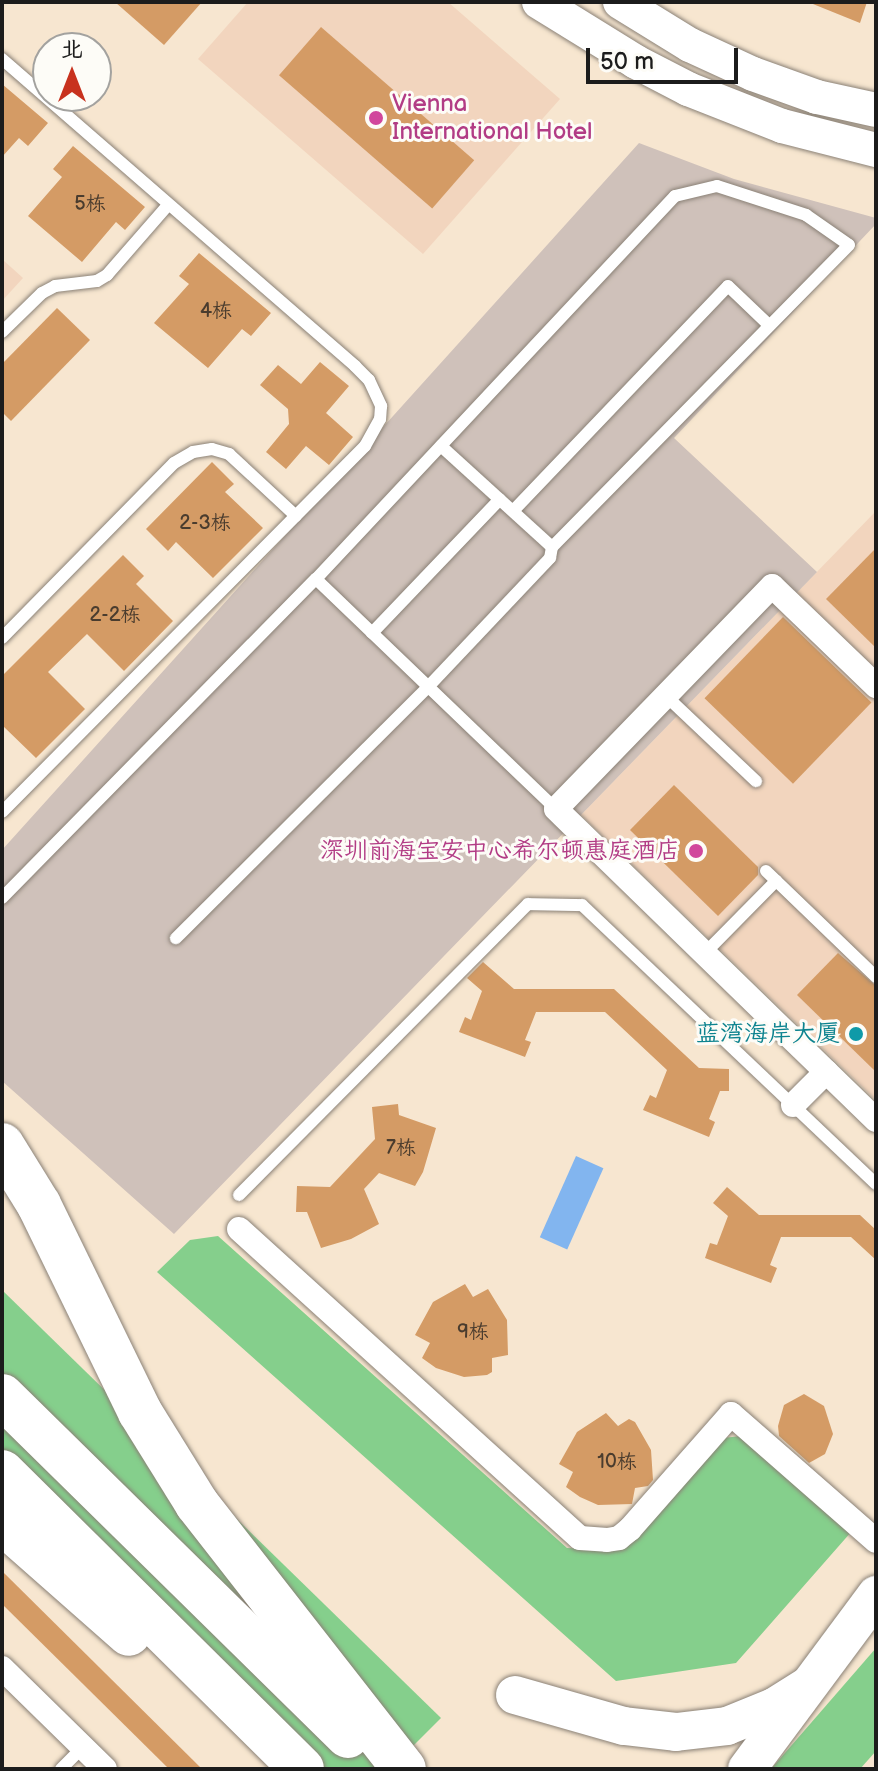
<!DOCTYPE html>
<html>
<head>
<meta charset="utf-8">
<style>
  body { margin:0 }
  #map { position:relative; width:878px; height:1771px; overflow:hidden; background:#f7e6d0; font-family:"Balsamiq Sans","LXGW WenKai TC",sans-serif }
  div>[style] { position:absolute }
  .built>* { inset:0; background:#f2d5be }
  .industrial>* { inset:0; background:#cfc1ba }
  .green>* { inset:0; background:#85cf8c }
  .water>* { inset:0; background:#82b5ef; transform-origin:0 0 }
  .building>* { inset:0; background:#d49b65; transform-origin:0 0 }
  .roads { filter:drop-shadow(0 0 2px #8a8176) drop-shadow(0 0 2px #8a8176) }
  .service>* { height:12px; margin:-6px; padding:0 6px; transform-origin:6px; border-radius:6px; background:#fff }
  .minor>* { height:24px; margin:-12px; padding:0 12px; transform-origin:12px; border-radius:12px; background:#fff }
  .secondary>* { height:34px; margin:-17px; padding:0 17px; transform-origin:17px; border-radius:17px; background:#fff }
  .primary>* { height:38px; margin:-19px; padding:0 19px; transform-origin:19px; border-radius:19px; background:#fff }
  .motorway>* { height:44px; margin:-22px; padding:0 22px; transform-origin:22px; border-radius:22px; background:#fff }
  .dots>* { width:22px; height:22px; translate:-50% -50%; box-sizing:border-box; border:4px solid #fdfcf7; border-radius:50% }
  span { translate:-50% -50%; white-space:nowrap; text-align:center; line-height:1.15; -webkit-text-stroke:6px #fdfcf7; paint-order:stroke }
  .number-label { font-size:20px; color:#4a3c2e }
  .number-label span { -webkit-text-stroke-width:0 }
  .hotel-label { font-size:24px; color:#b23c85 }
  .left { translate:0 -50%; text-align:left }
  .right { translate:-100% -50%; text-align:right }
  .culture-label { font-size:24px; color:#0d838f }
  .frame { position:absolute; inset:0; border:4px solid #1c1c1c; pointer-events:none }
  .north { position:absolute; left:32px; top:32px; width:80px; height:80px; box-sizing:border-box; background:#fdfcf7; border:2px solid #a3a29f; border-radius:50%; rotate:0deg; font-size:22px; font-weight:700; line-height:32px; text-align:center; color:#1c1c1c }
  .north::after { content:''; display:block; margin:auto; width:28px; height:36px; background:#c8321e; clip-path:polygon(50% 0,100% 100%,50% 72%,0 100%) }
  .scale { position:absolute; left:586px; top:48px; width:152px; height:36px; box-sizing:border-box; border:4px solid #1c1c1c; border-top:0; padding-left:10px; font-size:24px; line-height:28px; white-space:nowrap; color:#1c1c1c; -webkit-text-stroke:6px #fdfcf7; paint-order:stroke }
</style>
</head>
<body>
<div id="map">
  <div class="built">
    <i style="clip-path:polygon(248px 2px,448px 2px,560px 99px,423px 254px,198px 59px)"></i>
    <i style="clip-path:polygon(2px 259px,23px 278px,2px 301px)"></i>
    <i style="clip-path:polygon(876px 511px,876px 1100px,581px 815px)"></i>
  </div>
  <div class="industrial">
    <i style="clip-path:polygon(639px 143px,734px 179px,876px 218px,876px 224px,674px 438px,817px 572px,174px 1234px,2px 1081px,2px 850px)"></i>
  </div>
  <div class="green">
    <i style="clip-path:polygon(218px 1236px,567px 1548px,620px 1550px,723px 1438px,741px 1436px,852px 1531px,736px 1663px,616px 1681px,157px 1272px,190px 1240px)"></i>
    <i style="clip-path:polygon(2px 1290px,441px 1718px,390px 1769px,296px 1769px,2px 1515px)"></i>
    <i style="clip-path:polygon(876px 1648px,876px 1751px,860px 1769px,771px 1769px)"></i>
  </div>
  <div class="water">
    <i style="left:576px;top:1156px;width:30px;height:89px;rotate:24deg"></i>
  </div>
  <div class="building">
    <i style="clip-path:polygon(115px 2px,202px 2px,164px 45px)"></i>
    <i style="clip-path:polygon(808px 2px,867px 2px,860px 23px)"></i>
    <i style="left:321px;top:27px;width:203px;height:64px;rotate:41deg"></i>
    <i style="clip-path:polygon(2px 84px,48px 123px,28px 146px,19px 138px,2px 157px)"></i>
    <i style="clip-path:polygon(73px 146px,145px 207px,125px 230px,116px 222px,82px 262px,28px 216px,62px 177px,53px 169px)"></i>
    <i style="clip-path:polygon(199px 253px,271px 313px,251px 336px,242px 329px,208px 368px,154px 323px,189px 284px,179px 276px)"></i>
    <i style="clip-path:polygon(57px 308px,90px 340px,11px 421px,2px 412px,2px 364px)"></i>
    <i style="clip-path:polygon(320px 362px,349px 386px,326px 413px,353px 437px,329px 465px,306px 446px,286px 469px,266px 452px,289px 424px,288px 409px,260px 385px,278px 365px,301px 384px)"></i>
    <i style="clip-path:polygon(212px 462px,234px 484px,225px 492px,263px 528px,213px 578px,176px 542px,168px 551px,146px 529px)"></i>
    <i style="clip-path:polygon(876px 548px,876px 648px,826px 599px)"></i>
    <i style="clip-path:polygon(123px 555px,144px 576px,136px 584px,173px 621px,124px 671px,87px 634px,48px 672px,85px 709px,36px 758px,2px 725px,2px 676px)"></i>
    <i style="left:783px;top:617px;width:123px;height:113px;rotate:44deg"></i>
    <i style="clip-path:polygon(674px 785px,758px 867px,758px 875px,718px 916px,630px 830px)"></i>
    <i style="clip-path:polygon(838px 953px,876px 986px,876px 1072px,797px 995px)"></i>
    <i style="clip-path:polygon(483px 962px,514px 989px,614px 989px,699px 1068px,729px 1069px,729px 1091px,720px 1091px,709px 1119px,715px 1122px,709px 1137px,643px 1110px,650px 1095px,656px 1098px,667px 1070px,605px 1012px,536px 1012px,525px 1040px,531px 1042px,525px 1057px,459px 1032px,465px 1017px,471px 1020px,482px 991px,467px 978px)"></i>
    <i style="clip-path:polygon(398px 1104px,399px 1115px,436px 1128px,423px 1172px,415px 1186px,379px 1173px,364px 1189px,379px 1224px,351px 1239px,321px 1248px,307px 1212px,296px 1212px,297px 1186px,330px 1187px,375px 1139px,372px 1107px)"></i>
    <i style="clip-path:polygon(727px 1187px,759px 1215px,860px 1215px,876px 1230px,876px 1260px,851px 1237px,781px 1237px,770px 1265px,777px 1268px,771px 1283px,705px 1258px,710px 1243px,717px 1245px,728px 1216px,713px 1203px)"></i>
    <i style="clip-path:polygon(465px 1284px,473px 1297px,488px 1289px,507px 1320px,508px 1355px,492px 1358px,492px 1372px,487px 1375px,464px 1377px,436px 1368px,422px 1358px,430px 1343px,415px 1335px,433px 1302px)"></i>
    <i style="clip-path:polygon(804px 1394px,824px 1406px,833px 1434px,825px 1454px,809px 1463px,779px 1436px,778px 1426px,784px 1405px)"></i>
    <i style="clip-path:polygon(606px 1413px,618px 1426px,629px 1419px,635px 1422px,651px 1450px,653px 1480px,648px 1486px,635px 1488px,632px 1504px,598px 1505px,580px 1497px,566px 1487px,573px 1472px,559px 1464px,577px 1432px)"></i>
    <i style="clip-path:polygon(2px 1571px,202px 1769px,169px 1769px,2px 1604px)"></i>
  </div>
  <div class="roads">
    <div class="service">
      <i style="left:2px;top:59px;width:468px;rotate:41deg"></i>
      <i style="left:355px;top:366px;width:20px;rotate:45deg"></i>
      <i style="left:369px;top:380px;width:29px;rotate:65deg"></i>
      <i style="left:381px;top:406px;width:13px;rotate:94deg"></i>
      <i style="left:380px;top:419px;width:31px;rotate:119deg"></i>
      <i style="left:365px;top:446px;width:515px;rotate:134.76deg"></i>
      <i style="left:2px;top:332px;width:56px;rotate:-44.3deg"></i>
      <i style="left:42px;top:293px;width:15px;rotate:-28deg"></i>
      <i style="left:55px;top:286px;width:42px;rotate:-6.8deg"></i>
      <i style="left:97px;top:281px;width:12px;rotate:-31deg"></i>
      <i style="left:107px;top:275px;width:93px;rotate:-48.9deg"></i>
      <i style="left:441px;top:446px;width:150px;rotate:42.3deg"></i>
      <i style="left:513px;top:511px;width:311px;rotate:-46.3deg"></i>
      <i style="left:728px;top:286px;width:57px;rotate:43.6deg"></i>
      <i style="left:316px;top:579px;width:332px;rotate:43.8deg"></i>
      <i style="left:372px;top:633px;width:185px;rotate:-46.3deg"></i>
      <i style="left:2px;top:638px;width:245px;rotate:-45.5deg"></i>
      <i style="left:174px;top:463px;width:22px;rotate:-30deg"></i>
      <i style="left:193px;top:452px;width:19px;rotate:-9deg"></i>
      <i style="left:212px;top:449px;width:18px;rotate:16deg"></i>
      <i style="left:229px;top:454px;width:91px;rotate:42.8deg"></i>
      <i style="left:666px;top:696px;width:124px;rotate:43.4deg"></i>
      <i style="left:766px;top:871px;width:153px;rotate:43.9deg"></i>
      <i style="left:2px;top:898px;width:448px;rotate:-45.5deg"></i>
      <i style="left:316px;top:579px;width:525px;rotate:-46.85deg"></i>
      <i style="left:675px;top:196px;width:43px;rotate:-13.4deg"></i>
      <i style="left:717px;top:186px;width:94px;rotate:18deg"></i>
      <i style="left:806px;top:215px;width:52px;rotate:34.9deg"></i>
      <i style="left:849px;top:245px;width:424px;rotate:134.5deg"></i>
      <i style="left:552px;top:547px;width:11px;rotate:100deg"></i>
      <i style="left:550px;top:558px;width:178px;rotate:133.4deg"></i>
      <i style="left:428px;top:687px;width:356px;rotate:135.1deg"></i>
      <i style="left:704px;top:954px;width:103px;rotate:-45.4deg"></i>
      <i style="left:239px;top:1195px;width:410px;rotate:-45.2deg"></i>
      <i style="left:528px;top:904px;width:54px;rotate:1.1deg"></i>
      <i style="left:582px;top:905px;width:405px;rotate:43.5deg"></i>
      <i style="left:61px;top:1769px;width:31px;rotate:-45deg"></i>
    </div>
    <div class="minor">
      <i style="left:876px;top:686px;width:144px;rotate:-136.1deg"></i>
      <i style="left:772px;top:586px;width:310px;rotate:134.1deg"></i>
      <i style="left:556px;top:809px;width:446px;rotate:44.2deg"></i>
      <i style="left:793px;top:1105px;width:47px;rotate:-45deg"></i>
      <i style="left:239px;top:1229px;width:460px;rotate:42.2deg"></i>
      <i style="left:580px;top:1538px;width:27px;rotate:4deg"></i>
      <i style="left:607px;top:1540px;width:12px;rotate:-9deg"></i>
      <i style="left:619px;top:1538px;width:14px;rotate:-39deg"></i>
      <i style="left:630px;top:1529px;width:153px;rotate:-48.7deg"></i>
      <i style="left:731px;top:1414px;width:193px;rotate:41.2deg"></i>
      <i style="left:2px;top:1668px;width:144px;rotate:44.4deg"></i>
    </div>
    <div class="secondary">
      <i style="left:539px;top:2px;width:114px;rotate:31.7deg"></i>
      <i style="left:636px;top:62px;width:59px;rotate:27.4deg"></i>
      <i style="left:688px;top:89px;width:101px;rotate:21.5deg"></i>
      <i style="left:782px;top:126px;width:97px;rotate:14.3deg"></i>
      <i style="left:620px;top:2px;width:82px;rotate:31.6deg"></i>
      <i style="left:690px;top:45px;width:69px;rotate:24.7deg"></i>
      <i style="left:753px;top:74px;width:68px;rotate:19.8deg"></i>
      <i style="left:817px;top:97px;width:60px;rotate:12.4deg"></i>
    </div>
    <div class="primary">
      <i style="left:515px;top:1695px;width:113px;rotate:15.9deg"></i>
      <i style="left:624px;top:1726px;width:52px;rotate:6.6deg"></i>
      <i style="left:676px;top:1732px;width:51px;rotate:-6.7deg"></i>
      <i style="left:727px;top:1726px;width:51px;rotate:-22deg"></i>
      <i style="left:774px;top:1707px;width:38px;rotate:-32deg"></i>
      <i style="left:747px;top:1769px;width:217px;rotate:-53.4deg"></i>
    </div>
    <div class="motorway">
      <i style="left:2px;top:1145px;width:70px;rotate:58.3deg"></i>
      <i style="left:39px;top:1205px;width:230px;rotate:64deg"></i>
      <i style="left:140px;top:1412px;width:108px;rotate:58.2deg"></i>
      <i style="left:197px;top:1504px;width:336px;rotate:52deg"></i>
      <i style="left:2px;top:1396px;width:485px;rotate:44.5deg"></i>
      <i style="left:2px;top:1472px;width:422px;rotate:44.7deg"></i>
      <i style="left:2px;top:1522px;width:169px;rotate:41.4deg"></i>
    </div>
  </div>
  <div class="dots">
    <i style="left:376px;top:118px;background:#d1479c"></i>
    <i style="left:696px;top:851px;background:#d1479c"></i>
    <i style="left:856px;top:1034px;background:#0f9aa8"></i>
  </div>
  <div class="number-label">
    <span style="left:90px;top:204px">5栋</span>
    <span style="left:216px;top:311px">4栋</span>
    <span style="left:205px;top:523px">2-3栋</span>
    <span style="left:115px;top:615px">2-2栋</span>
    <span style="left:401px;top:1148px">7栋</span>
    <span style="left:473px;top:1332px">9栋</span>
    <span style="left:617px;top:1462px">10栋</span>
  </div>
  <div class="hotel-label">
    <span class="left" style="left:392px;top:118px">Vienna<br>International Hotel</span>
    <span class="right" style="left:680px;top:851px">深圳前海宝安中心希尔顿惠庭酒店</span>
  </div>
  <div class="culture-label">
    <span class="right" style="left:840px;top:1034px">蓝湾海岸大厦</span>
  </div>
  <div class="frame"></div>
  <div class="north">北</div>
  <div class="scale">50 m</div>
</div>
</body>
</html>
